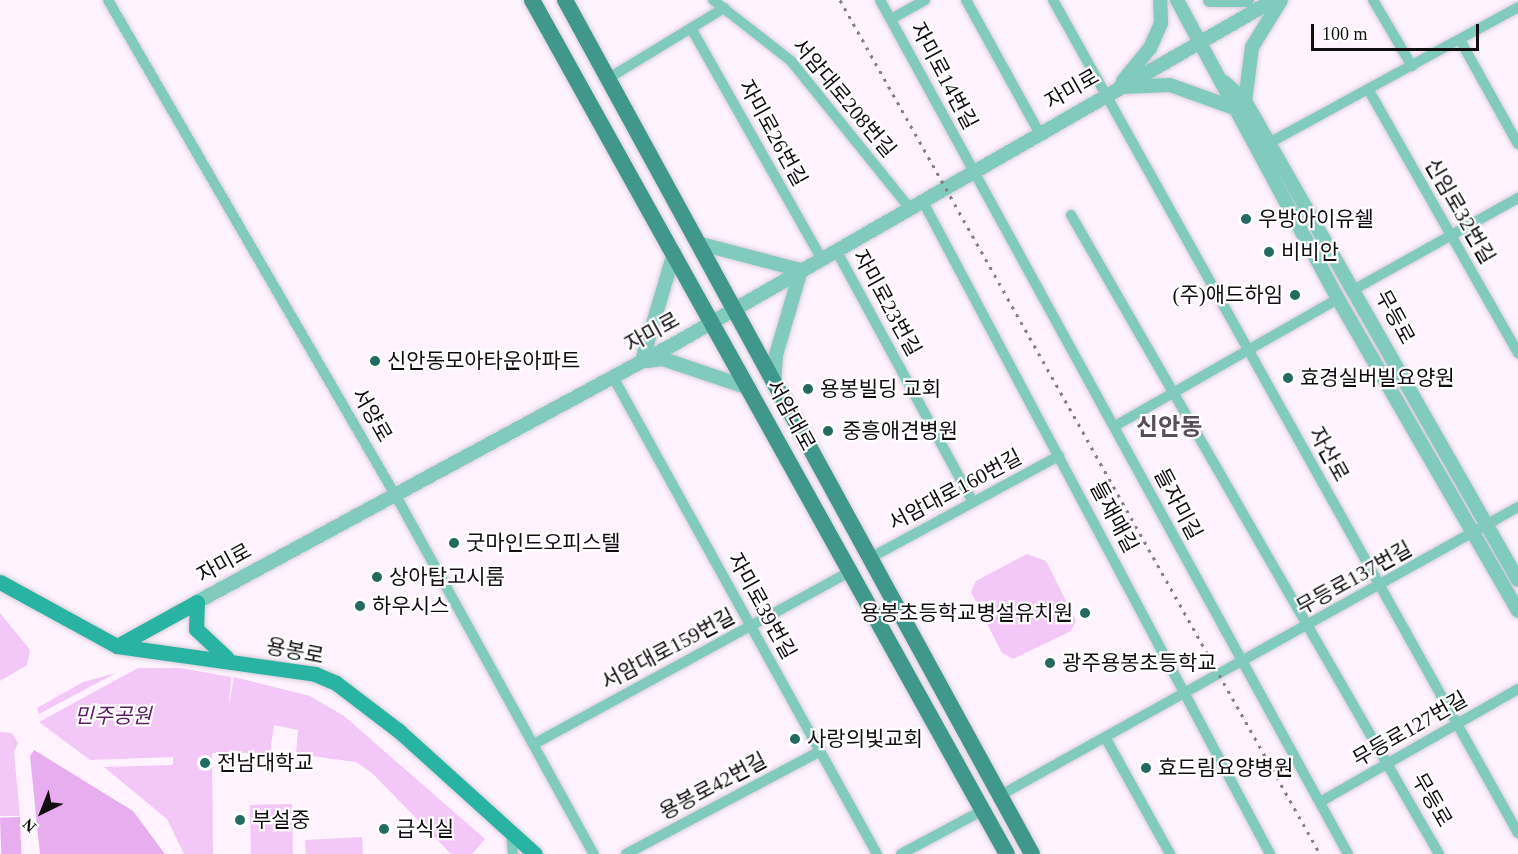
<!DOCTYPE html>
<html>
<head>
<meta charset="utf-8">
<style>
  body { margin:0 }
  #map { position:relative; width:1518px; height:854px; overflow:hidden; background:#fef3ff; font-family:"Times New Roman","Noto Sans KR",serif }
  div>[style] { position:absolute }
  .green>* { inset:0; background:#f3c7f7; transform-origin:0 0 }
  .forest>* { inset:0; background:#e8adee; transform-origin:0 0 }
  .roads { filter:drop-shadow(0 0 2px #d8ced9) drop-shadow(0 0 2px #d8ced9) }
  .minor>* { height:10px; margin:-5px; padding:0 5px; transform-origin:5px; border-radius:5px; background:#80cabe }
  .tertiary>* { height:14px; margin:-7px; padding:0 7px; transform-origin:7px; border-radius:7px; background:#80cabe }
  .secondary>* { height:15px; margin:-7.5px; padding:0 7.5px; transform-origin:7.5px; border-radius:7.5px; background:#28b3a2 }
  .primary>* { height:16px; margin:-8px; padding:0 8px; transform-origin:8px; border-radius:8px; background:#3f988b }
  .rail>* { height:3px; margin-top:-1.5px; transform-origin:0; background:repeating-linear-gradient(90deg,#867f87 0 3px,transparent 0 9px) }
  .dots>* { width:16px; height:16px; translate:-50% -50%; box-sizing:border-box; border:3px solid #fff; border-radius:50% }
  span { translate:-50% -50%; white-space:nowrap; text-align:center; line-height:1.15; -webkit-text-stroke:4.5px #fff; paint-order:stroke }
  .street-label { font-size:21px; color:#110d11 }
  .poi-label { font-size:21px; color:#110d11 }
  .left { translate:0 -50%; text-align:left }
  .right { translate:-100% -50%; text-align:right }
  .park-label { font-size:21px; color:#611c69; font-style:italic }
  .quarter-label { font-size:24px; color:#584d59; font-weight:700 }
  .north { position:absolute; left:12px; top:782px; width:60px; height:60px; -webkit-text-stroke:4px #fff; paint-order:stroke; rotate:223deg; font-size:16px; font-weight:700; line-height:24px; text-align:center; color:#110d11 }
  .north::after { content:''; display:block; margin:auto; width:21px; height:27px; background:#110d11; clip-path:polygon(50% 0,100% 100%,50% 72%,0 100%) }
  .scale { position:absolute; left:1311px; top:24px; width:168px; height:27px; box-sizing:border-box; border:3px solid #110d11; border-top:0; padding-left:8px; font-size:18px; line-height:21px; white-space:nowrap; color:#110d11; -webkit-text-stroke:4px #fff; paint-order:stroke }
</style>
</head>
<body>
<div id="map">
  <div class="green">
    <i style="clip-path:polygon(1027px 554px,1046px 561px,1076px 621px,1071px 631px,1013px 659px,1002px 653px,971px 592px,976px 581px)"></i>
    <i style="clip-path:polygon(0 613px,30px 650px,27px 665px,0 681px)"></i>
    <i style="clip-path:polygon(138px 668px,180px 668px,231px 677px,229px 705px,234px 677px,310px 696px,344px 716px,485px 839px,472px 854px,451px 854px,373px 774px,356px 762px,296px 754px,298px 730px,274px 725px,270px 753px,212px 753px,213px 854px,184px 854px,167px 819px,104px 767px,173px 765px,173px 757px,90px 760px,39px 722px)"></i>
    <i style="clip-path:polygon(116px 673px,39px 714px,37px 708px,83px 682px)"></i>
    <i style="clip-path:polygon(0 732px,12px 733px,18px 743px,14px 752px,20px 816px,0 816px)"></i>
    <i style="left:292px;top:804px;width:50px;height:42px;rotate:89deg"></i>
    <i style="left:362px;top:837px;width:17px;height:57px;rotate:87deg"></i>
  </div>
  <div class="forest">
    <i style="clip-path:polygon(34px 750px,133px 811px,165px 854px,40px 854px,30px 756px)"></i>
    <i style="left:20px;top:817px;width:37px;height:20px;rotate:88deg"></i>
  </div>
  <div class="roads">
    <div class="minor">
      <i style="left:108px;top:0;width:584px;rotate:59.88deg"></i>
      <i style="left:401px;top:505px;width:399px;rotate:61.1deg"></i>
      <i style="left:713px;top:0;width:99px;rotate:38deg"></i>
      <i style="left:791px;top:61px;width:188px;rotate:51.1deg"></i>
      <i style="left:880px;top:0;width:974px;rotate:61.28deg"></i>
      <i style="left:966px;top:0;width:151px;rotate:61.1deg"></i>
      <i style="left:1053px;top:0;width:954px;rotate:60.83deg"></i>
      <i style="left:1373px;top:0;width:77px;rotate:59.4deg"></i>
      <i style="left:891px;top:19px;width:39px;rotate:-29deg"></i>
      <i style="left:691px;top:28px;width:264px;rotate:60.5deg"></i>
      <i style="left:1460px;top:40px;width:119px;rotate:60.9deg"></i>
      <i style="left:609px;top:78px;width:135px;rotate:-31.3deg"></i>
      <i style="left:1368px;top:89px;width:304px;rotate:60.4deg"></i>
      <i style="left:1269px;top:143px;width:284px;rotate:-28.6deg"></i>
      <i style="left:922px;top:200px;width:741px;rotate:61.98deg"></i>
      <i style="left:1071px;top:215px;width:737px;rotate:60.06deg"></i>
      <i style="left:836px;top:250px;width:287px;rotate:61.5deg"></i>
      <i style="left:1355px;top:289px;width:187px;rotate:-29.2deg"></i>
      <i style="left:613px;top:377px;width:545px;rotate:61.04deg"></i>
      <i style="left:1115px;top:426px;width:257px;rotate:-29.7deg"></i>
      <i style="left:870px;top:558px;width:215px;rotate:-28.4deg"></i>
      <i style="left:1105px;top:737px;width:134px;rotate:60.9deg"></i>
      <i style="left:534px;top:744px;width:363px;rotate:-28.6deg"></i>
      <i style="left:999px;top:796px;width:594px;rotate:-29.11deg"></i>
      <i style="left:1320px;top:802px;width:228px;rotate:-29.7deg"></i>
      <i style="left:511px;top:832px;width:22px;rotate:85deg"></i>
      <i style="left:626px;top:854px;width:218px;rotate:-27.9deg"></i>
      <i style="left:901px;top:854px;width:93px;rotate:-28.2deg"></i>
    </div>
    <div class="tertiary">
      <i style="left:1177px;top:0;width:340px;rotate:61.7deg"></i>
      <i style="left:1338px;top:299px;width:360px;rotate:60deg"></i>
      <i style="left:1210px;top:0;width:37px"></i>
      <i style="left:1123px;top:81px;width:43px;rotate:-50.7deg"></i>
      <i style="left:1150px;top:48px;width:27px;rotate:-66deg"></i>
      <i style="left:1161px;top:23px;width:23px;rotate:-92deg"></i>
      <i style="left:1224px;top:82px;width:28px;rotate:42deg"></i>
      <i style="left:1245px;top:101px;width:551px;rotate:60.32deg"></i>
      <i style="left:1120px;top:87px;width:50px;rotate:-2.3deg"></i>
      <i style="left:1170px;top:85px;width:65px;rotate:19.8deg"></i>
      <i style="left:1245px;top:101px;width:54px;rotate:-82.6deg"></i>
      <i style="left:1252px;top:47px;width:55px;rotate:-58.3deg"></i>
      <i style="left:697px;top:243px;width:107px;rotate:14.6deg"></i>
      <i style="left:642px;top:361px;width:113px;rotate:-73.5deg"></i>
      <i style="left:647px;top:361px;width:16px;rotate:-7deg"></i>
      <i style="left:663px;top:359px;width:91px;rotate:18.6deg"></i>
      <i style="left:774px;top:384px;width:29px;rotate:-86deg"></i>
      <i style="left:776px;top:355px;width:89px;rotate:-73.6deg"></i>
      <i style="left:197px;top:602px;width:545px;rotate:-28.4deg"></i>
      <i style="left:676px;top:343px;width:689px;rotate:-29.84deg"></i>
    </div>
    <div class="secondary">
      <i style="left:0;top:582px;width:133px;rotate:28.7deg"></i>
      <i style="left:117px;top:646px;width:200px;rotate:8deg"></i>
      <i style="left:315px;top:674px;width:23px;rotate:23deg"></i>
      <i style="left:336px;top:683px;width:79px;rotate:37.3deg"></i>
      <i style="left:399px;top:731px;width:183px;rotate:42.1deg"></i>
      <i style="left:197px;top:602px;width:27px;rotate:92deg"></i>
      <i style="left:196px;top:629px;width:42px;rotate:43.1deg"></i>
      <i style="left:117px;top:646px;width:91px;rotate:-28.8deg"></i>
    </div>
    <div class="primary">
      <i style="left:532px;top:0;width:977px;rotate:60.92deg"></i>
      <i style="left:565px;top:0;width:973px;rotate:61.33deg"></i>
    </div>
  </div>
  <div class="rail">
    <i style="left:840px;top:0;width:980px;rotate:60.66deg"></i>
  </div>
  <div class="dots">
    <i style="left:1246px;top:219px;background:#236a60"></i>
    <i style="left:1269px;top:252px;background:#236a60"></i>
    <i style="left:1295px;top:295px;background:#236a60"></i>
    <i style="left:375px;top:361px;background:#236a60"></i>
    <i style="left:1288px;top:378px;background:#236a60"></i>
    <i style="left:808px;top:389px;background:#236a60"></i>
    <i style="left:828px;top:431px;background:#236a60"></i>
    <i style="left:454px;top:543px;background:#236a60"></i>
    <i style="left:377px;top:577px;background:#236a60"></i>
    <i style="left:360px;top:606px;background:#236a60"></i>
    <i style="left:1085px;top:613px;background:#236a60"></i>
    <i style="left:1050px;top:663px;background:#236a60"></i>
    <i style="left:795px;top:739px;background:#236a60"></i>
    <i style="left:205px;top:763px;background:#236a60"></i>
    <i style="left:1146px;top:768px;background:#236a60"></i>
    <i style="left:240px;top:820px;background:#236a60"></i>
    <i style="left:384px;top:829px;background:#236a60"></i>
  </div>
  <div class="street-label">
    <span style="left:944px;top:76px;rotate:62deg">자미로14번길</span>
    <span style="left:1072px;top:89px;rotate:-30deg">자미로</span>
    <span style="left:844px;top:98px;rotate:50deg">서암대로208번길</span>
    <span style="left:773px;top:133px;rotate:61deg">자미로26번길</span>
    <span style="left:1460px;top:211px;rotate:60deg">신임로32번길</span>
    <span style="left:887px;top:303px;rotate:61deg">자미로23번길</span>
    <span style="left:1395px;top:317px;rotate:61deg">무등로</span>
    <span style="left:652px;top:332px;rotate:-29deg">자미로</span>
    <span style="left:372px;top:415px;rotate:60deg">서양로</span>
    <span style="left:791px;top:415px;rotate:61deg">서암대로</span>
    <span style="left:1329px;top:454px;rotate:61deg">자산로</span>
    <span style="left:955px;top:490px;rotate:-28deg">서암대로160번길</span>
    <span style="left:1178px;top:504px;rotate:62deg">들자미길</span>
    <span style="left:1114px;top:517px;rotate:62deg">들재매길</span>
    <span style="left:224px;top:563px;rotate:-29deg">자미로</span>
    <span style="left:1354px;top:578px;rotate:-29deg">무등로137번길</span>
    <span style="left:762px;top:606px;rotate:61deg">자미로39번길</span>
    <span style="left:668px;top:649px;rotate:-28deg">서암대로159번길</span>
    <span style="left:295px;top:651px;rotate:11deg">용봉로</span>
    <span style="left:1410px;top:729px;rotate:-30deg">무등로127번길</span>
    <span style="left:713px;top:786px;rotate:-28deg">용봉로42번길</span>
    <span style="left:1432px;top:800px;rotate:60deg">무등로</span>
  </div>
  <div class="poi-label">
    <span class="left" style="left:1258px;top:219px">우방아이유쉘</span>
    <span class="left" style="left:1281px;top:252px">비비안</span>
    <span class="right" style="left:1283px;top:295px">(주)애드하임</span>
    <span class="left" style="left:387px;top:361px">신안동모아타운아파트</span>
    <span class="left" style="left:1300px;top:378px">효경실버빌요양원</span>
    <span class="left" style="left:820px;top:389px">용봉빌딩 교회</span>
    <span class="left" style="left:842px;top:431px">중흥애견병원</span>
    <span class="left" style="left:466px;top:543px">굿마인드오피스텔</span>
    <span class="left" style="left:389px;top:577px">상아탑고시룸</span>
    <span class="left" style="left:372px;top:606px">하우시스</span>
    <span class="right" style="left:1073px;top:613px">용봉초등학교병설유치원</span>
    <span class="left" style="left:1062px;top:663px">광주용봉초등학교</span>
    <span class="left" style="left:807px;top:739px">사랑의빛교회</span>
    <span class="left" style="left:217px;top:763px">전남대학교</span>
    <span class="left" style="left:1158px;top:768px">효드림요양병원</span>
    <span class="left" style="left:252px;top:820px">부설중</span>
    <span class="left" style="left:396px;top:829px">급식실</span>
  </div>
  <div class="park-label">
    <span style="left:113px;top:716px">민주공원</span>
  </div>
  <div class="quarter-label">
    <span style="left:1169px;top:428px">신안동</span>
  </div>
  <div class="north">N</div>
  <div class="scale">100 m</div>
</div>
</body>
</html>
